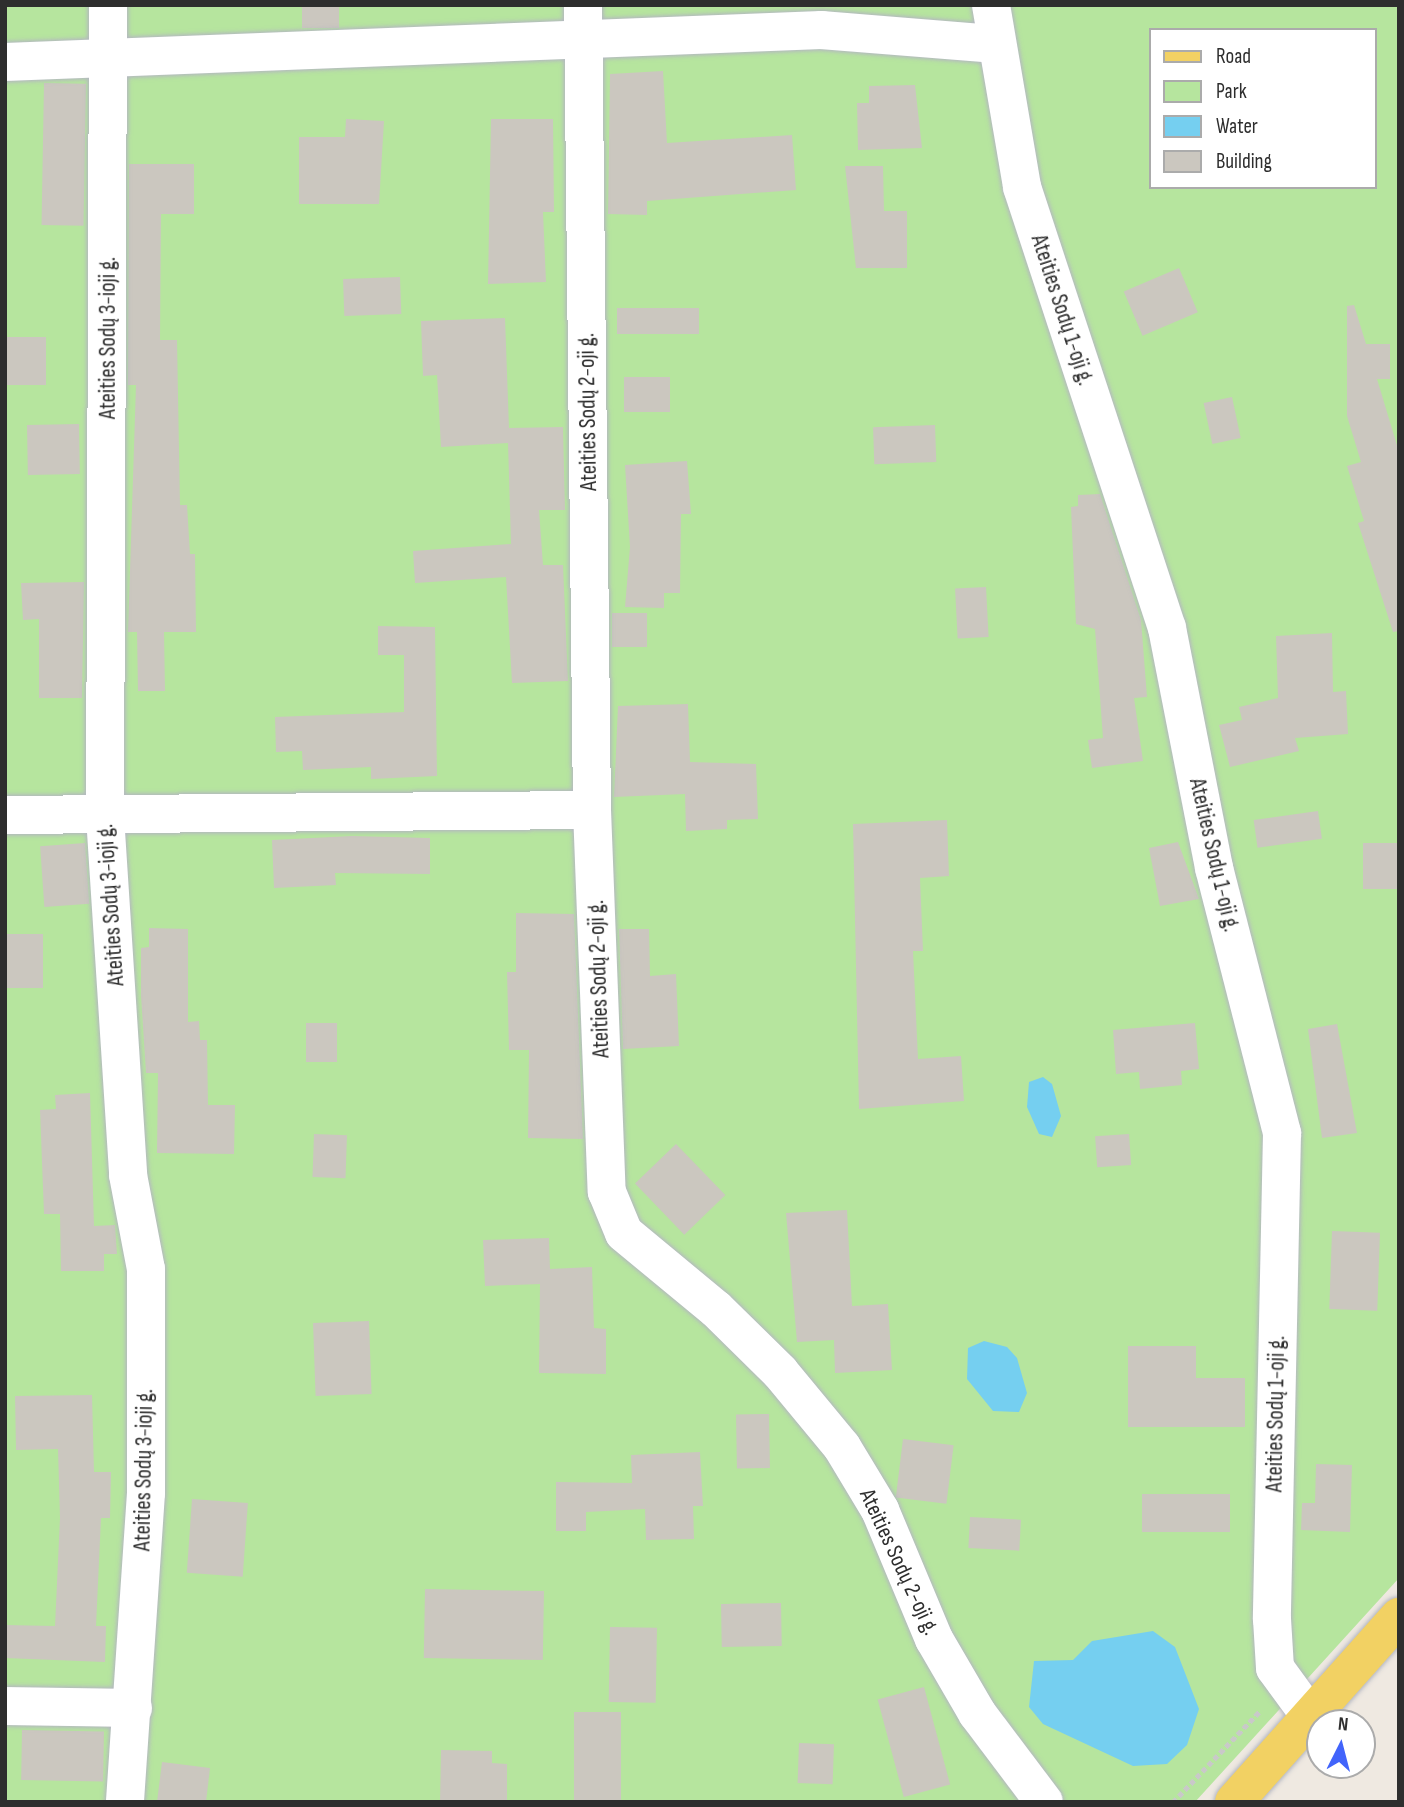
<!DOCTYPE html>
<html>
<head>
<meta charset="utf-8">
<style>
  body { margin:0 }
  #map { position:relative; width:1404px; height:1807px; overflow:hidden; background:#efe9e1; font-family:"Sofia Sans Condensed",sans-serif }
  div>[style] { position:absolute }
  .green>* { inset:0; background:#b6e59e }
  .water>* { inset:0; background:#75cff0 }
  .building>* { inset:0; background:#cbc7bf; transform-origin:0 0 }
  .path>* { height:4.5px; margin-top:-2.25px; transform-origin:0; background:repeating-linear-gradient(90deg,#c9c9c9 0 5px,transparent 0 8.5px) }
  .roads { filter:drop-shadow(0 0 2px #b4b7c1) drop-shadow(0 0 2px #b4b7c1) }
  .minor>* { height:38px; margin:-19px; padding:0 19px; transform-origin:19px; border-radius:19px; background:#fff }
  .major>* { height:38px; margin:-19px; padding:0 19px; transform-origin:19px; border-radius:19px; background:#f2d163 }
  span { translate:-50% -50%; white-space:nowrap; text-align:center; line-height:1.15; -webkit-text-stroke:6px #fff; paint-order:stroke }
  .street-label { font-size:23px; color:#2e2e2e }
  .frame { position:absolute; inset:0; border:7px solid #2e2e2e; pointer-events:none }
  .legend { position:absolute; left:1149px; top:28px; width:228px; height:161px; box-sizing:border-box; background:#fff; border:2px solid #ababab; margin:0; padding:9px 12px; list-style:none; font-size:21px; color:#2e2e2e }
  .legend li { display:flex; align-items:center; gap:14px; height:35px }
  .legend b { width:35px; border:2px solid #ababab }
  .north { position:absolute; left:1306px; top:1709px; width:70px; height:70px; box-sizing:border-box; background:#fff; border:2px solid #ababab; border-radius:50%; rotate:6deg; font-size:19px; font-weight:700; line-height:28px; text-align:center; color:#2e2e2e }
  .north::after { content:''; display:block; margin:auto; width:24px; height:32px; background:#4264fb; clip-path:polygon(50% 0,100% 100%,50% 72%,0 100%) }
</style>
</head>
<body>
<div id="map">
  <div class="green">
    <i style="clip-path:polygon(evenodd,5px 5px,1399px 5px,1399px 1578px,1195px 1802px,5px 1802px,5px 5px,1150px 30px,1374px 30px,1374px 187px,1150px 187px,1150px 30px)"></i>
  </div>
  <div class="water">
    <i style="clip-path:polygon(1043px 1077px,1052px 1084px,1061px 1116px,1052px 1137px,1039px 1134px,1027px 1107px,1029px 1082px)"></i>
    <i style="clip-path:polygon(984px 1341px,1007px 1347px,1017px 1358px,1027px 1393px,1019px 1412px,993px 1411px,967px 1379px,968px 1348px)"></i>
    <i style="clip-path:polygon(1153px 1631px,1175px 1647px,1199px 1709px,1187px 1745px,1167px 1764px,1133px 1766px,1043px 1724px,1029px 1707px,1034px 1661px,1073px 1660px,1092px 1641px)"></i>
  </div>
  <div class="building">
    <i style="left:302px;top:5px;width:37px;height:23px"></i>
    <i style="clip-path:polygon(663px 71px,667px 143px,792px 135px,796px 190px,647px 201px,647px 215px,608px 214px,610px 74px)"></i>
    <i style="left:44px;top:83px;width:42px;height:142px;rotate:1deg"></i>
    <i style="clip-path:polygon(915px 85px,922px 148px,858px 150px,857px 103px,869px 103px,869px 86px)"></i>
    <i style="clip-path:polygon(346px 119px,384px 121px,379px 204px,299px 204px,299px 137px,345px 137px)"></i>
    <i style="clip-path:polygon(491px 119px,553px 119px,554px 212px,543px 212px,546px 282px,488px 284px)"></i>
    <i style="clip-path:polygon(129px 164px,194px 164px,194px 214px,161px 214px,160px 340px,177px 340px,180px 505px,187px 505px,190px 554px,195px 554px,196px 632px,164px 632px,165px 691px,138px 691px,137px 632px,128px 632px,136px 385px,128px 385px)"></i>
    <i style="clip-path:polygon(845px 166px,883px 166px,884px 211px,907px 211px,907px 268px,856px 268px)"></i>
    <i style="left:1179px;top:268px;width:48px;height:60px;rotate:67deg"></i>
    <i style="left:400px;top:277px;width:37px;height:57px;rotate:88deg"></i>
    <i style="clip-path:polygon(1354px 305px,1366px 344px,1390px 344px,1390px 379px,1377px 379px,1399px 452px,1399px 631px,1393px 632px,1358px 523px,1364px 521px,1347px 466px,1361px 462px,1347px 416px,1347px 306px)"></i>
    <i style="left:699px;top:308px;width:26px;height:82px;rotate:90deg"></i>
    <i style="clip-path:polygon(505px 318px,509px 428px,563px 427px,565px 510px,539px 510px,543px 565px,563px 565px,568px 681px,512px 683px,506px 577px,415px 583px,413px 551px,511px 544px,508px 443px,441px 447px,437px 375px,423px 376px,421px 321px)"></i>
    <i style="left:5px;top:337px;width:41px;height:48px"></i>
    <i style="left:624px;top:377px;width:46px;height:35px"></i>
    <i style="left:1232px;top:397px;width:42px;height:29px;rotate:78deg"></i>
    <i style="left:79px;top:424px;width:50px;height:52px;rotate:89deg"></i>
    <i style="left:935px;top:425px;width:37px;height:62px;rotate:88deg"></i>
    <i style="clip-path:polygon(687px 461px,691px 514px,681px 514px,680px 593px,664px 593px,664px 608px,625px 607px,630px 547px,625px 465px)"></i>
    <i style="clip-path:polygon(1100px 494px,1141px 620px,1147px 697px,1134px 698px,1143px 761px,1092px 768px,1088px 740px,1103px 738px,1095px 629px,1076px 624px,1071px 507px,1078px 506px,1078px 495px)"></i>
    <i style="clip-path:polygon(84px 582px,82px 698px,39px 698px,39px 619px,23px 620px,21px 583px)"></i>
    <i style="left:986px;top:587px;width:50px;height:31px;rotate:87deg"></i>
    <i style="left:612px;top:613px;width:35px;height:34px"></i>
    <i style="clip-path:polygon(378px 626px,435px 627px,437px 776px,371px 779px,371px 767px,303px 770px,302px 751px,276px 752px,275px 717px,404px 712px,404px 655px,378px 655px)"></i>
    <i style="clip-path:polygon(1332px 633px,1333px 692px,1346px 691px,1348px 734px,1295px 738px,1299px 751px,1230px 767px,1219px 725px,1242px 720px,1239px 707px,1278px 698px,1276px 636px)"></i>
    <i style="clip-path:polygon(688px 704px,690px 762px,756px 764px,758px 819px,727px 820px,727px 829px,686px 831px,685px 794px,614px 797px,618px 706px)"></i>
    <i style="left:1318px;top:811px;width:28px;height:65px;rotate:82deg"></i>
    <i style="clip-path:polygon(947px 820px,949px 876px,920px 878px,923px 951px,913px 951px,918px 1059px,961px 1056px,964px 1101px,859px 1109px,853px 824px)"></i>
    <i style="clip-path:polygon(352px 836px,430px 838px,430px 874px,335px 873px,336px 885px,274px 888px,272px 840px)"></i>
    <i style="clip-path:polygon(1178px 842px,1199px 899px,1160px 906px,1149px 848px)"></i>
    <i style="left:85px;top:843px;width:61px;height:45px;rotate:86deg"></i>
    <i style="left:1399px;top:843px;width:46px;height:36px;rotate:90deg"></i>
    <i style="clip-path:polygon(516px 913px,574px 914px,583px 1139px,528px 1138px,529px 1050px,509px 1050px,507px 972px,516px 972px)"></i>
    <i style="clip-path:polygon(149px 928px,188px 929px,188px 1022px,199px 1021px,200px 1040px,207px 1040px,208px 1105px,235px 1105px,234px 1154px,157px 1153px,158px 1073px,146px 1073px,141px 996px,141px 948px,149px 947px)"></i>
    <i style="clip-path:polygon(619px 929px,649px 929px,650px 976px,676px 974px,679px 1046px,623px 1049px)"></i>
    <i style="left:5px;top:934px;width:38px;height:54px"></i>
    <i style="left:306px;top:1023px;width:31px;height:39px"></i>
    <i style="clip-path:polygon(1195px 1023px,1199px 1069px,1181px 1071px,1182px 1085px,1140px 1089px,1139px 1072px,1116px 1074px,1113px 1030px)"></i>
    <i style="clip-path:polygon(1337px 1024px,1357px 1133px,1322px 1138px,1308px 1029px)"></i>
    <i style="clip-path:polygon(90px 1093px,94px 1226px,115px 1225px,117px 1254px,104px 1254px,104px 1271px,61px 1271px,60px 1214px,44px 1214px,40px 1110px,56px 1109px,55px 1095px)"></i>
    <i style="left:314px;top:1134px;width:33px;height:43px;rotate:2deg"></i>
    <i style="left:1129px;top:1134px;width:31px;height:34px;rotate:86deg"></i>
    <i style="left:676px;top:1144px;width:71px;height:57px;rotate:46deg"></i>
    <i style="clip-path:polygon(847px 1210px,852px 1306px,888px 1304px,892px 1370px,835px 1373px,834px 1340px,797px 1342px,786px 1213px)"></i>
    <i style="left:1332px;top:1231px;width:48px;height:78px;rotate:2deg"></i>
    <i style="clip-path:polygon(549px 1238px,550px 1269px,592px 1267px,594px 1328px,606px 1329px,606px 1374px,539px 1373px,540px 1284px,485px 1286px,483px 1240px)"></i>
    <i style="left:369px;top:1321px;width:73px;height:56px;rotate:88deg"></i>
    <i style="clip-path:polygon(1128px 1346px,1196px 1346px,1196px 1378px,1245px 1378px,1245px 1427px,1128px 1427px)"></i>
    <i style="clip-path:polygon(92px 1395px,94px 1472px,111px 1472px,110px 1518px,101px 1518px,96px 1626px,106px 1626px,105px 1662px,5px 1658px,5px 1625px,55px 1626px,60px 1518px,58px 1449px,16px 1450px,15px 1396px)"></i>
    <i style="left:769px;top:1414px;width:54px;height:33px;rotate:89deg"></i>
    <i style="left:903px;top:1439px;width:51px;height:59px;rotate:7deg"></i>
    <i style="clip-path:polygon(700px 1452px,703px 1506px,693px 1506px,694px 1539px,646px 1540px,645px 1509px,586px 1512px,586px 1531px,556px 1531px,556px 1482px,632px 1483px,631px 1455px)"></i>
    <i style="clip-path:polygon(1316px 1464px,1352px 1465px,1350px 1532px,1301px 1530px,1302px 1503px,1315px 1503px)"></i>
    <i style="left:1142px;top:1494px;width:88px;height:38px"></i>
    <i style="left:192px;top:1499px;width:56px;height:74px;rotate:4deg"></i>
    <i style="left:970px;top:1517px;width:51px;height:31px;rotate:3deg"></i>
    <i style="left:425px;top:1589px;width:119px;height:69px;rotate:1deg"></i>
    <i style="left:781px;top:1603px;width:43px;height:60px;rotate:89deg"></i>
    <i style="left:610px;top:1627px;width:47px;height:75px;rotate:1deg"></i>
    <i style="left:924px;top:1687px;width:101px;height:48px;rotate:75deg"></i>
    <i style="left:574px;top:1712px;width:47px;height:90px"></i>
    <i style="left:22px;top:1730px;width:82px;height:50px;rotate:1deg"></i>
    <i style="left:799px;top:1743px;width:35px;height:40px;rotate:2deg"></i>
    <i style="clip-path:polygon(441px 1750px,492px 1751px,492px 1763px,507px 1764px,507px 1802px,440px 1802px)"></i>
    <i style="clip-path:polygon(162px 1762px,210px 1768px,206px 1802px,157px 1802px)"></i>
  </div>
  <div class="path">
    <i style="left:1173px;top:1802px;width:126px;rotate:-46.3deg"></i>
  </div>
  <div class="roads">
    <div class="minor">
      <i style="left:108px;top:5px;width:811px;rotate:90.21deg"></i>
      <i style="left:105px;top:816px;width:360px;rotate:86.3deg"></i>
      <i style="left:128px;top:1175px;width:96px;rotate:79.2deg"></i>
      <i style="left:146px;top:1269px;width:224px;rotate:90deg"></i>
      <i style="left:146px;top:1493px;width:310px;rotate:93.9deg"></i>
      <i style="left:583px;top:5px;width:805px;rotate:89.36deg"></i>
      <i style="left:592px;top:810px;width:382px;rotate:87.8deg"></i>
      <i style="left:607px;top:1192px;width:44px;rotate:67.5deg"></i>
      <i style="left:624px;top:1233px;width:119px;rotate:39.6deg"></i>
      <i style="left:716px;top:1309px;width:90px;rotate:44.5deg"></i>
      <i style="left:780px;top:1372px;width:97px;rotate:50.4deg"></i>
      <i style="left:842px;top:1447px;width:74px;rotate:58.9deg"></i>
      <i style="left:880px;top:1510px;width:140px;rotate:67.3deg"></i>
      <i style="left:934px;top:1639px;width:86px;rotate:59.8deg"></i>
      <i style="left:977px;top:1713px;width:111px;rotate:53deg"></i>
      <i style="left:991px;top:5px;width:185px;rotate:80.3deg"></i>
      <i style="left:1022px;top:187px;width:464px;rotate:71.8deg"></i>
      <i style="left:1167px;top:628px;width:245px;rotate:78.9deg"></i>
      <i style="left:1214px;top:868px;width:274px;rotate:75.6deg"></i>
      <i style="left:1282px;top:1133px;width:486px;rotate:91.2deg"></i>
      <i style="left:1272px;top:1619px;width:49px;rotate:86.5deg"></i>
      <i style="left:1275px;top:1668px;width:59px;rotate:53.9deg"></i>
      <i style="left:5px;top:62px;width:817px;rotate:-2.25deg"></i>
      <i style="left:821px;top:30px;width:176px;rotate:4.6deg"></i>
      <i style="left:5px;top:815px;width:587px;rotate:-0.49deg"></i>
      <i style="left:5px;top:1706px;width:128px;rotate:0.9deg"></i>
    </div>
    <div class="major">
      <i style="left:1234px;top:1802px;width:248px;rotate:-48.3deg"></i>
    </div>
  </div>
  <div class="street-label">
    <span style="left:1062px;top:310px;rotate:72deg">Ateities Sodų 1-oji g.</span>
    <span style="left:108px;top:338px;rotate:-90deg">Ateities Sodų 3-ioji g.</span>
    <span style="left:588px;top:412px;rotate:-91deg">Ateities Sodų 2-oji g.</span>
    <span style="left:1214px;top:855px;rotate:77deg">Ateities Sodų 1-oji g.</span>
    <span style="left:111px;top:905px;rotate:-94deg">Ateities Sodų 3-ioji g.</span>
    <span style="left:599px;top:979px;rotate:-92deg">Ateities Sodų 2-oji g.</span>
    <span style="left:1276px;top:1414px;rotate:-89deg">Ateities Sodų 1-oji g.</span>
    <span style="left:144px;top:1470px;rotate:-89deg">Ateities Sodų 3-ioji g.</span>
    <span style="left:899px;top:1562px;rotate:65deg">Ateities Sodų 2-oji g.</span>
  </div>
  <div class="frame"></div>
  <ul class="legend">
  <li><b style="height:9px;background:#f2d163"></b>Road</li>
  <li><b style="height:19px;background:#b6e59e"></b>Park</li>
  <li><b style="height:19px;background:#75cff0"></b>Water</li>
  <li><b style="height:19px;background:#cbc7bf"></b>Building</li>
  </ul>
  <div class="north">N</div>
</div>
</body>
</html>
